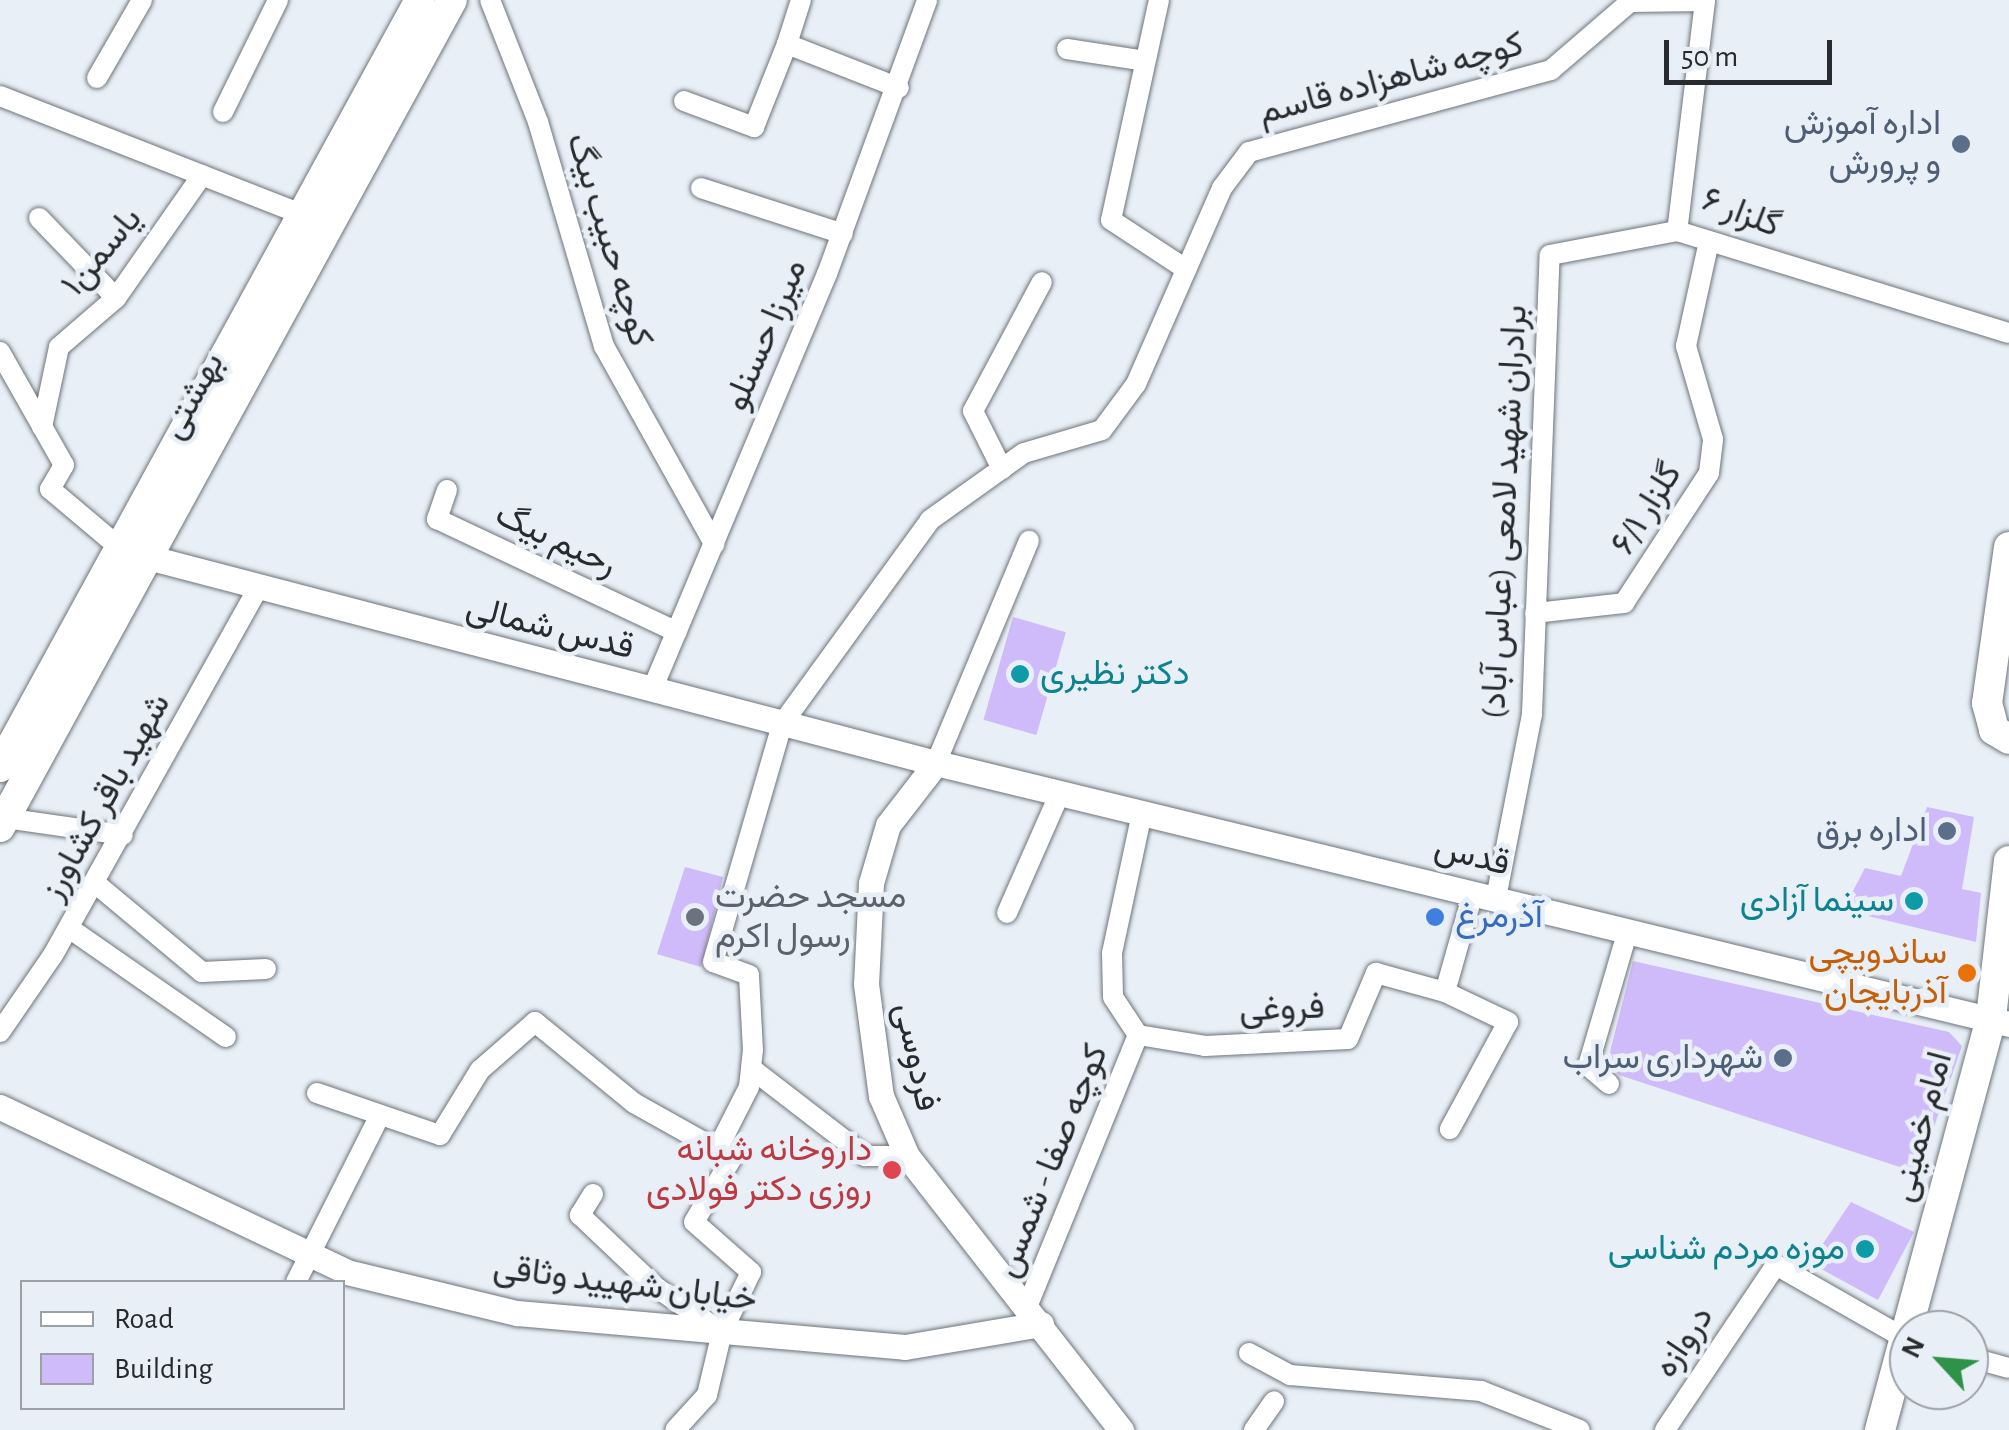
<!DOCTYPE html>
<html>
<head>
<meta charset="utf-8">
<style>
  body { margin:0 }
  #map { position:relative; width:2009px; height:1430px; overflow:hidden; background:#e8eff6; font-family:"Alegreya Sans",Vazirmatn,sans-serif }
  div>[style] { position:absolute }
  .building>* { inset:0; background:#cfbafa; transform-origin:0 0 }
  .roads { filter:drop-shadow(0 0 2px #6e747a) drop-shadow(0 0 2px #6e747a) }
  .minor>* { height:20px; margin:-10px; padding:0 10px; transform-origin:10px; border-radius:10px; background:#fff }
  .tertiary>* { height:25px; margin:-12.5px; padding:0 12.5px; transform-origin:12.5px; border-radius:12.5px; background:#fff }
  .secondary>* { height:30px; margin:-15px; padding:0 15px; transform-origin:15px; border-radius:15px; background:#fff }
  .dots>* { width:28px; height:28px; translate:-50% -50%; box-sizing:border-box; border:5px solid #e8eff6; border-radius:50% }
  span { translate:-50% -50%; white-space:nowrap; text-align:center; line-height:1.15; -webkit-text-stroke:9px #e8eff6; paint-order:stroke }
  .street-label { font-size:35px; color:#282b2d }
  .service-label { font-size:35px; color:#4e5e75 }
  .right { translate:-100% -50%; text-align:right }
  .culture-label { font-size:35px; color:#0d838f }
  .left { translate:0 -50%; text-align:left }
  .worship-label { font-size:35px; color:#5b616d }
  .shop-label { font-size:35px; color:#366cbe }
  .food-label { font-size:35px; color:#c56008 }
  .health-label { font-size:35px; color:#be3a42 }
  .legend { position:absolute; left:20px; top:1280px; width:325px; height:130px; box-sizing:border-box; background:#e8eff6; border:2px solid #9ba1a6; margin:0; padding:12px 18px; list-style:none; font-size:30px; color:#282b2d }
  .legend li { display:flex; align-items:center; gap:20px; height:50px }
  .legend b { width:50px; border:2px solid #9ba1a6 }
  .north { position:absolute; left:1889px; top:1310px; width:100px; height:100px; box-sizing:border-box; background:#e8eff6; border:2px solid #9ba1a6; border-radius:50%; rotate:296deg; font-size:28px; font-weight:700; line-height:40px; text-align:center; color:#282b2d }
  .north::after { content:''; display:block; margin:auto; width:35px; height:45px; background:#2e9349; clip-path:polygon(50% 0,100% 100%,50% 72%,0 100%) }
  .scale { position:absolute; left:1664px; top:40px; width:168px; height:45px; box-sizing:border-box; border:5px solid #282b2d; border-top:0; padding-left:12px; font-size:30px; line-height:35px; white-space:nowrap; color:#282b2d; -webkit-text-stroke:8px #e8eff6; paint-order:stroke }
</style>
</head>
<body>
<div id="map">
  <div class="building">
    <i style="left:1013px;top:617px;width:55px;height:107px;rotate:16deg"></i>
    <i style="clip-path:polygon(1927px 807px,1974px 817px,1962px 889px,1981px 893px,1976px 942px,1843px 910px,1865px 868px,1901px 876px)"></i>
    <i style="clip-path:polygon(685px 867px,723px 877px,701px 967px,657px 954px)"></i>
    <i style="clip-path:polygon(1633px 961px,1949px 1032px,1962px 1046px,1918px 1173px,1619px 1075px,1607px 1064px)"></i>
    <i style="clip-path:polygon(1851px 1202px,1914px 1232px,1878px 1300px,1810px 1263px)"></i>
  </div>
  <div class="roads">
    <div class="minor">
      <i style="left:490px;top:0;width:131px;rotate:68.5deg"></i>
      <i style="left:538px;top:122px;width:234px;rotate:73.6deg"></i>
      <i style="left:604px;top:346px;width:227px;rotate:60.9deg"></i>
      <i style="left:801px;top:0;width:46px;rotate:107.7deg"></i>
      <i style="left:787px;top:44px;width:120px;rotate:21.4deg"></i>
      <i style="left:1159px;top:0;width:225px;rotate:102.3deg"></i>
      <i style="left:1111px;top:220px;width:90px;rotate:33.2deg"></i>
      <i style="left:1630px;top:2px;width:75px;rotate:-0.8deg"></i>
      <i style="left:1705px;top:1px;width:232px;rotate:96.9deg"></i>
      <i style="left:1677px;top:231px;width:347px;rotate:17.1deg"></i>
      <i style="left:1067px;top:49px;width:79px;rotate:8.7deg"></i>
      <i style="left:97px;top:78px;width:90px;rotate:-60deg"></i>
      <i style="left:0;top:96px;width:326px;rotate:21.4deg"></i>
      <i style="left:684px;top:101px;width:75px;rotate:20.4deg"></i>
      <i style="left:754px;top:127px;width:89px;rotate:-68.3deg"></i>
      <i style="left:223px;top:112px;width:125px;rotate:-63.8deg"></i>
      <i style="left:701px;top:188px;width:149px;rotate:17.9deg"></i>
      <i style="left:39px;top:218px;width:111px;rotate:46.1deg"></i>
      <i style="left:0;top:352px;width:130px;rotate:60.5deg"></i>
      <i style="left:64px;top:465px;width:28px;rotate:120deg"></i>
      <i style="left:50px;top:489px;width:92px;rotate:40.1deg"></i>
      <i style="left:42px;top:427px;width:82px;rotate:-78deg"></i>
      <i style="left:59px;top:347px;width:75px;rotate:-40.7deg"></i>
      <i style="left:116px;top:298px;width:150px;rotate:-55deg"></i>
      <i style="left:1002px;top:469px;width:65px;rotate:-116.6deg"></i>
      <i style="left:973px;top:411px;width:146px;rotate:-61.9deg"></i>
      <i style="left:447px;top:490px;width:31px;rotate:109deg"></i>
      <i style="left:437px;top:519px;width:265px;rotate:25.2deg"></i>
      <i style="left:1535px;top:613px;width:90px;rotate:-6.4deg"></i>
      <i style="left:1624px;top:603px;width:155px;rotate:-56.8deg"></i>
      <i style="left:1709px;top:473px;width:34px;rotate:-83deg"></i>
      <i style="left:1713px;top:439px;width:97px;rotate:-106.2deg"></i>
      <i style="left:1686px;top:346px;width:107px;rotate:-77.6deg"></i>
      <i style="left:652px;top:690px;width:451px;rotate:-67.2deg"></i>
      <i style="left:827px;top:274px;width:292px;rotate:-69.9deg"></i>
      <i style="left:936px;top:763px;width:241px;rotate:-67.3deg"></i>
      <i style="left:5px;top:818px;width:119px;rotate:8.2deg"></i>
      <i style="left:95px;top:883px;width:139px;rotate:39.8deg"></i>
      <i style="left:202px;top:972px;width:64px;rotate:-2.7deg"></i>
      <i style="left:1496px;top:898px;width:187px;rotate:-78.9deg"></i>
      <i style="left:1532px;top:714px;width:459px;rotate:-87.8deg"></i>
      <i style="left:1550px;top:255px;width:129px;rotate:-10.7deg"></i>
      <i style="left:1007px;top:913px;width:131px;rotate:-66.2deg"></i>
      <i style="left:69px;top:928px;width:191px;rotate:34.8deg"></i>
      <i style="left:1445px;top:992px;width:70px;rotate:25.5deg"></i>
      <i style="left:1508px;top:1022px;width:122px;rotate:118.5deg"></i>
      <i style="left:0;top:1032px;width:93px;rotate:-55.5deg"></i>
      <i style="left:53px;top:955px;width:420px;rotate:-60.8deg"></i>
      <i style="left:1138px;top:1035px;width:68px;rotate:9.3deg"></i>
      <i style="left:1205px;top:1046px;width:143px;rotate:-2.8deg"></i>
      <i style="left:1348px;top:1039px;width:72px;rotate:-67deg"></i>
      <i style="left:1376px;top:973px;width:72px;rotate:15.4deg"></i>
      <i style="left:1445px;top:992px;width:103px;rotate:-74.2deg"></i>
      <i style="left:752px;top:1069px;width:143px;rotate:37.6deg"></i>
      <i style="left:865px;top:1156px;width:42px"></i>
      <i style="left:1609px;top:1084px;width:28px;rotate:-139deg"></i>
      <i style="left:1588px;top:1066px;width:142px;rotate:-73.6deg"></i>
      <i style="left:317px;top:1093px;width:130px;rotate:18.9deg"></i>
      <i style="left:440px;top:1135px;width:76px;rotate:-58.4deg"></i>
      <i style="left:480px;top:1070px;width:73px;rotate:-41.1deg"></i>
      <i style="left:535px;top:1022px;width:128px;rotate:39.3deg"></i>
      <i style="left:634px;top:1103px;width:112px;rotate:29.3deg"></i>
      <i style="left:732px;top:1158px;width:74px;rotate:120.7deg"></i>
      <i style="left:694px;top:1222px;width:76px;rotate:41.3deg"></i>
      <i style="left:751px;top:1272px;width:67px;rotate:115.8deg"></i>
      <i style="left:722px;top:1332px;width:65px;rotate:103.4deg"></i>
      <i style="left:707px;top:1395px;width:47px;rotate:132.4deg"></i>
      <i style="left:717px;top:1150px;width:71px;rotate:-63.1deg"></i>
      <i style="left:749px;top:1087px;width:37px;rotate:-84deg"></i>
      <i style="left:753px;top:1050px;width:75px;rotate:-93.1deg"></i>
      <i style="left:749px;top:975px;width:38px;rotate:-160deg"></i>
      <i style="left:713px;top:962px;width:248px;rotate:-73.8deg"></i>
      <i style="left:782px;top:724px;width:252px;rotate:-54deg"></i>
      <i style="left:930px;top:520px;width:115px;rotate:-35.5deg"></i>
      <i style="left:1024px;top:453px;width:81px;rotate:-16.4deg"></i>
      <i style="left:1102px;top:430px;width:57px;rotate:-53.5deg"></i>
      <i style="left:1136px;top:384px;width:214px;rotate:-66.3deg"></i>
      <i style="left:1222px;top:188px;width:45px;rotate:-53.1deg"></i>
      <i style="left:1249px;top:152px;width:313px;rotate:-15.2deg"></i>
      <i style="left:1551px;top:70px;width:104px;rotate:-40.7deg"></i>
      <i style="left:593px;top:1194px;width:25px;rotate:122deg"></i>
      <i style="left:580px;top:1215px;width:106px;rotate:43.5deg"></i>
      <i style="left:657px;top:1288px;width:76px;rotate:34.3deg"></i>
      <i style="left:296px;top:1282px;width:187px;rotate:-63.3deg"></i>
      <i style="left:1027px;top:1307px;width:294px;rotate:-67.8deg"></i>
      <i style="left:1138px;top:1035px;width:45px;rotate:-123.3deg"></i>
      <i style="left:1113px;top:997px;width:44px;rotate:-91.3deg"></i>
      <i style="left:1112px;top:953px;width:143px;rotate:-77.9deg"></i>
      <i style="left:1249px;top:1353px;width:47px;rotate:28.2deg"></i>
      <i style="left:1290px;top:1375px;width:192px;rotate:4.8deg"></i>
      <i style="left:1481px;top:1391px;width:106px;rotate:21.5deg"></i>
      <i style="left:1969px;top:1357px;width:41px;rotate:15.4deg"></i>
      <i style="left:1254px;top:1430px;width:35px;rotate:-55deg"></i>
      <i style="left:1665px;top:1430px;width:199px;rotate:-56.1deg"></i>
      <i style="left:1776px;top:1265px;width:153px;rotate:29.7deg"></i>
    </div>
    <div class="tertiary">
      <i style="left:132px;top:553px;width:831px;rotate:14.64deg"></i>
      <i style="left:936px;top:763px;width:1104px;rotate:13.67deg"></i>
      <i style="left:936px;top:763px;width:78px;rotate:127.7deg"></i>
      <i style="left:888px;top:825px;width:60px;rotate:106.3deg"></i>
      <i style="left:871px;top:883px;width:101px;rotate:92.8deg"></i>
      <i style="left:866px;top:984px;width:113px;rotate:82.4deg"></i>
      <i style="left:881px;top:1096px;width:65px;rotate:66.6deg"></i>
      <i style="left:907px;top:1156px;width:348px;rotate:52deg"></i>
      <i style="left:0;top:1107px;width:384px;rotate:25.4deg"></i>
      <i style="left:347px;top:1272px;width:175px;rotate:13.6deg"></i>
      <i style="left:517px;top:1313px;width:389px;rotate:5deg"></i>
      <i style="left:905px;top:1347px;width:138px;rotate:-9.6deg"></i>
    </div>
    <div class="secondary">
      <i style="left:2009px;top:547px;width:158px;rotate:98deg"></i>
      <i style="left:1987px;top:703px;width:28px;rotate:75deg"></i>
      <i style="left:1994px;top:730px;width:17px;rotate:31deg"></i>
      <i style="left:0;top:767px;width:874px;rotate:-61.3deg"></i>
      <i style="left:0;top:827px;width:942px;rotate:-61.34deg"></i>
      <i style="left:1880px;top:1430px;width:427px;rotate:-74.9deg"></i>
      <i style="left:1991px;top:1018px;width:158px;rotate:-83.5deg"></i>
    </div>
  </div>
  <div class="dots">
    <i style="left:1961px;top:144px;background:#5c6f8a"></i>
    <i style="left:1020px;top:674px;background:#0f9aa8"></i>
    <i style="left:1947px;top:831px;background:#5c6f8a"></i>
    <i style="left:1914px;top:901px;background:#0f9aa8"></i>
    <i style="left:695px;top:917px;background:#6b7280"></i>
    <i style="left:1435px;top:917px;background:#3f7fe0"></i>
    <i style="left:1967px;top:973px;background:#e8710a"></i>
    <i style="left:1783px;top:1058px;background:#5c6f8a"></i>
    <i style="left:892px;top:1170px;background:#e0444e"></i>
    <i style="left:1865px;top:1249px;background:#0f9aa8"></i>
  </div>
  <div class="street-label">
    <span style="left:1391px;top:79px;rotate:-15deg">کوچه شاهزاده قاسم</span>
    <span style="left:1741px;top:213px;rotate:21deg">گلزار ۶</span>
    <span style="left:609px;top:240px;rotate:73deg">کوچه حبیب بیگ</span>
    <span style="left:102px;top:252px;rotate:-50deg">یاسمن۱</span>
    <span style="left:766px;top:335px;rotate:-67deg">میرزا حسنلو</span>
    <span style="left:193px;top:396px;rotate:-61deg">بهشتی</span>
    <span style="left:1647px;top:509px;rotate:-58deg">گلزار ۶/۱</span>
    <span style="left:1505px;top:512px;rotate:-87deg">برادران شهید لامعی (عباس آباد)</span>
    <span style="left:556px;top:540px;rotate:25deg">رحیم بیگ</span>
    <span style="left:550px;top:628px;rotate:14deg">قدس شمالی</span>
    <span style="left:106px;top:797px;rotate:-61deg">شهید باقر کشاورز</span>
    <span style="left:1472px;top:856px;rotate:14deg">قدس</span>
    <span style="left:1282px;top:1009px;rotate:-2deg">فروغی</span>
    <span style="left:916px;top:1057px;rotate:78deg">فردوسی</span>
    <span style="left:1922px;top:1127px;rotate:-75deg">امام خمینی</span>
    <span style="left:1052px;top:1161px;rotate:-68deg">کوچه صفا - شمس</span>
    <span style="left:625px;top:1284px;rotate:7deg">خیابان شهیید وثاقی</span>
    <span style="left:1684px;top:1342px;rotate:-56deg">دروازه</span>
  </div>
  <div class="service-label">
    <span class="right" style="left:1941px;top:144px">اداره آموزش<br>و پرورش</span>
    <span class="right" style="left:1927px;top:831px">اداره برق</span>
    <span class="right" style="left:1763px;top:1058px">شهرداری سراب</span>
  </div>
  <div class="culture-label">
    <span class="left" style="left:1040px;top:674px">دکتر نظیری</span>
    <span class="right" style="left:1894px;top:901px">سینما آزادی</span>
    <span class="right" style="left:1845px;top:1249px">موزه مردم شناسی</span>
  </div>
  <div class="worship-label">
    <span class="left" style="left:715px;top:917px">مسجد حضرت<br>رسول اکرم</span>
  </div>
  <div class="shop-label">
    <span class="left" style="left:1455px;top:917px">آذرمرغ</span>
  </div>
  <div class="food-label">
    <span class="right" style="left:1947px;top:973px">ساندویچی<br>آذربایجان</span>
  </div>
  <div class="health-label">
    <span class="right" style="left:872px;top:1170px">داروخانه شبانه<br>روزی دکتر فولادی</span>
  </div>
  <ul class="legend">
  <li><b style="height:12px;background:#fff"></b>Road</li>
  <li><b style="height:28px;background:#cfbafa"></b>Building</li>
  </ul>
  <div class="north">N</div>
  <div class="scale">50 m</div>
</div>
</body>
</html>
